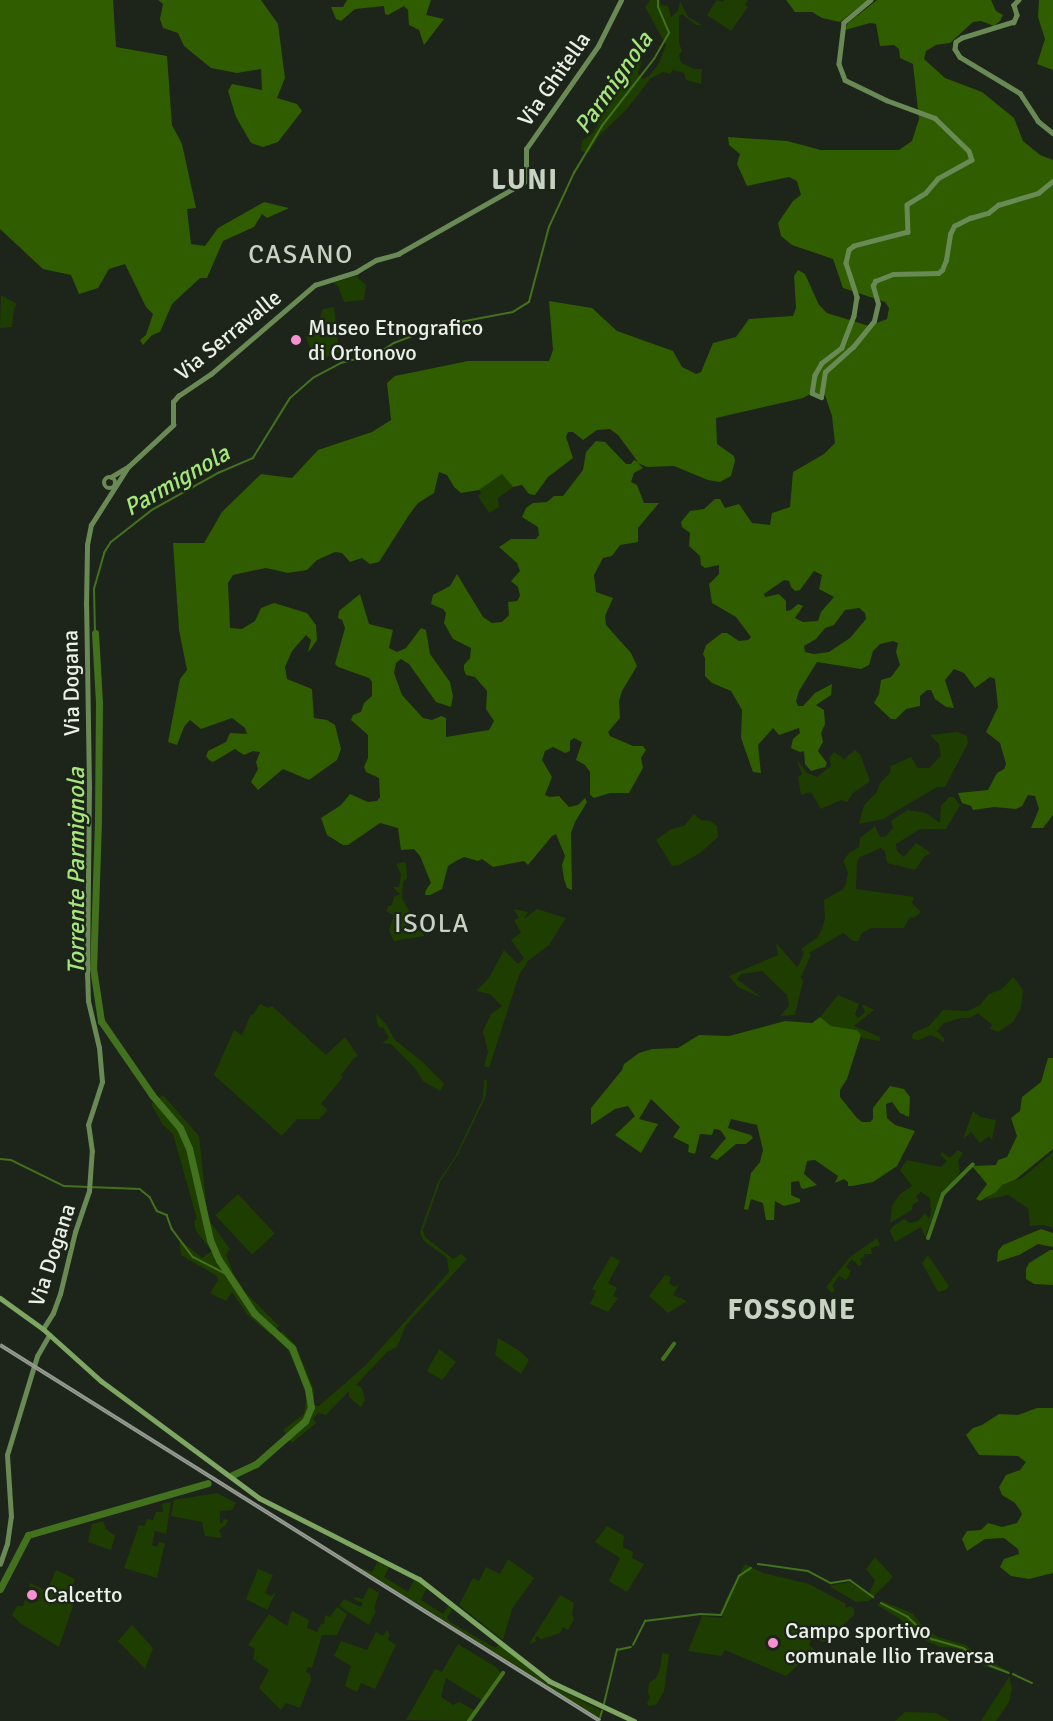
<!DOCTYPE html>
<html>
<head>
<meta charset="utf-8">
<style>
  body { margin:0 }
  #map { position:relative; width:1053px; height:1721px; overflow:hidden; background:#1d2419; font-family:Signika,sans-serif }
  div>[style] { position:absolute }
  .green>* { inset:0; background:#1e3e01; transform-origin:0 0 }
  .forest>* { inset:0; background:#2f5d00 }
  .stream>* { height:1.5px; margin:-0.75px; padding:0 0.75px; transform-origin:0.75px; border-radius:0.75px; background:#43721e }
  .canal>* { height:4px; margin:-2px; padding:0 2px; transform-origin:2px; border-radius:2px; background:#43721e }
  .river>* { height:7px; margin:-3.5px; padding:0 3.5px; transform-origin:3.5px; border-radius:3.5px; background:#43721e }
  .secondary>* { height:4.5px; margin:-2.25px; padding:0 2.25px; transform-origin:2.25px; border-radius:2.25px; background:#698955 }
  .secondary>.ring { margin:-2.25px; padding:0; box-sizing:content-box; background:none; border:4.5px solid #698955; border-radius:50% }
  .primary>* { height:5px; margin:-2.5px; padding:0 2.5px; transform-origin:2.5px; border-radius:2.5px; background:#7ca662 }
  .rail>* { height:4px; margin-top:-2px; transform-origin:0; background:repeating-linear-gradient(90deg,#1d2419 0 4.5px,#959b92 0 9px); box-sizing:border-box; border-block:2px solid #959b92 }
  .dots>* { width:16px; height:16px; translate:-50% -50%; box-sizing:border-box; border:3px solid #1d2419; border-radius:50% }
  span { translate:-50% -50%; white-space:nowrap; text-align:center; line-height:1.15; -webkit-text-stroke:4.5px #1d2419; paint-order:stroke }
  .street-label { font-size:22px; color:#eaefe7 }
  .poi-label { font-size:22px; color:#eaefe7 }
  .left { translate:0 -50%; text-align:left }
  .water-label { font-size:24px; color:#a6e77b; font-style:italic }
  .quarter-label { font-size:26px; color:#c8d2c2; letter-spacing:1.5px }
  .district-label { font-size:28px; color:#c8d2c2; font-weight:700; letter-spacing:1.5px }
</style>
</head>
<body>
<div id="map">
  <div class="green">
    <i style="clip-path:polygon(650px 0,660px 0,661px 5px,668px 6px,671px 17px,678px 11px,680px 1px,688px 17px,702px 25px,696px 25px,682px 14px,679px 16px,679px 43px,682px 51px,679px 55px,681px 63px,694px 69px,702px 69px,701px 84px,686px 80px,684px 73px,673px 70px,670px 74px,663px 72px,651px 78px,627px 109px,599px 136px,588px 153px,581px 151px,582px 141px,593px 133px,608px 105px,609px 90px,628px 80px,636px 60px,642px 60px,638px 73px,642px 79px,649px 76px,658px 65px,666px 45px,645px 7px)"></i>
    <i style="clip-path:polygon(717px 0,722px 2px,725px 0,748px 0,745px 5px,748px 7px,731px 31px,707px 15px)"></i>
    <i style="clip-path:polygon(356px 276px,366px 285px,364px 300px,344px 302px,338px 286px,333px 283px)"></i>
    <i style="clip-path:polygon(1px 295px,17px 304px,14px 309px,12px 327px,0 328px)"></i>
    <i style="clip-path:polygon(334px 307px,339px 352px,315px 362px,306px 337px,319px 321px,323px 309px)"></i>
    <i style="clip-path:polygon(502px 474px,513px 487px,498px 498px,499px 507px,489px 513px,478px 496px,481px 493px,479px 490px)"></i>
    <i style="clip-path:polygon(957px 732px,967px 736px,968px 743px,945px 787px,937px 787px,883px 819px,859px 824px,864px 805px,876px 793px,881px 782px,890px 773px,891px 766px,911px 757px,918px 768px,929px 768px,941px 756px,939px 744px,930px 735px)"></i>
    <i style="clip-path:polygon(855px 750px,860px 754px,870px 781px,853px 793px,847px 802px,841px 800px,821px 809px,811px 792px,801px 795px,798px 777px,802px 774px,796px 759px,807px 773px,817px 777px,831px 766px,829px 758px,834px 752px,844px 759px)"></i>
    <i style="clip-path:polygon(949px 797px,954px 797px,960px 805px,946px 829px,920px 829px,896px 844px,897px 851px,904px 857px,916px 843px,931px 853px,924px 857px,915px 870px,887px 863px,885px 851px,881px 848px,860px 857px,857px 862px,856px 889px,914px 897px,912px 903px,921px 912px,914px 918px,910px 917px,904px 928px,871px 928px,862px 933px,858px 941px,853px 941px,843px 933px,809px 953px,811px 955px,801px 977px,803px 981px,795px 1015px,780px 1016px,789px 1006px,787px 995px,762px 971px,741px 974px,737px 979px,762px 998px,738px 987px,729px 976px,778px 955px,776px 943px,797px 967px,799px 965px,804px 953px,801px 949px,817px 938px,822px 929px,825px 919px,824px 900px,842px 890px,846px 884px,848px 872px,843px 861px,849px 853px,859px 847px,860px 838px,875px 826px,880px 837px,885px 837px,893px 828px,891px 821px,907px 810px,926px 813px,940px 823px,941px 806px)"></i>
    <i style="clip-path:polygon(694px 814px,701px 820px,710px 821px,717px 826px,718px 837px,700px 853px,679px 865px,672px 866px,656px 840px,671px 829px,684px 826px)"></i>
    <i style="clip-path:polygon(404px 862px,406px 864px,407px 878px,403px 882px,402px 898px,411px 915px,408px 927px,422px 932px,424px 936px,394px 941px,389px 930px,394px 915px,386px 911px,388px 906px,392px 905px,394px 897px,400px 894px,393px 887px,399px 887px,401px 874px,396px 864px)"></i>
    <i style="clip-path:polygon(514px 909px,528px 912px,524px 919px,537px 909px,566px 918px,549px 945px,528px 961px,519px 975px,489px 1068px,484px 1066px,488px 1052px,483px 1031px,491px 1014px,502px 1006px,490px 994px,476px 991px,489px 978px,504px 950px,518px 964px,524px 958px,511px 940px,521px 933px,514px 920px,519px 918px)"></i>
    <i style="clip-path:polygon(1013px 977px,1023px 990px,1021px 1008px,1013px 1022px,998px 1032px,990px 1029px,992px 1025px,978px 1013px,970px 1018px,961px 1018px,944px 1023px,937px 1031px,944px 1038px,944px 1042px,931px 1035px,918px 1040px,912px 1039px,913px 1033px,929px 1026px,943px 1010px,968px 1011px,980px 1005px,989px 994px,1002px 989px)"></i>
    <i style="clip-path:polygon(838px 995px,859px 1004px,855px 1014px,858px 1018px,865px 1012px,862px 1004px,874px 1010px,854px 1026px,880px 1037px,880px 1041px,862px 1038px,857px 1030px,831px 1026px,820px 1017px)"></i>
    <i style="clip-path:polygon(260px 1004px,268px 1008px,272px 1006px,326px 1055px,345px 1037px,358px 1056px,354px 1058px,341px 1075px,343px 1077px,321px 1104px,327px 1109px,326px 1112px,319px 1119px,297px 1119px,282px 1136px,214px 1075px,234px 1030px,242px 1035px,251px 1014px,253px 1015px)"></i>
    <i style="clip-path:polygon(376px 1014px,386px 1024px,395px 1040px,425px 1064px,444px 1084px,440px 1091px,423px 1081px,415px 1068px,391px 1044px,382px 1043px,389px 1038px,383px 1027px,380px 1028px,377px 1023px)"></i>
    <i style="clip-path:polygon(484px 1079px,487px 1081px,486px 1096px,457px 1156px,440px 1182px,423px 1230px,425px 1237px,453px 1259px,461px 1254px,467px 1259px,406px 1325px,397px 1347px,387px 1352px,356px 1385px,362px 1388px,365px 1400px,361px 1407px,349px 1397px,349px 1391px,326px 1415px,319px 1413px,313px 1418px,316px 1423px,292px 1443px,283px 1430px,304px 1414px,307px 1393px,288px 1350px,276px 1339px,282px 1331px,296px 1346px,314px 1390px,314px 1406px,319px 1406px,366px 1365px,449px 1272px,447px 1258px,423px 1240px,420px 1232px,438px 1182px,455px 1157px,483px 1098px)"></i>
    <i style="clip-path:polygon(163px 1095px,199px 1136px,208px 1219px,230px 1249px,226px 1254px,233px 1273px,246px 1293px,279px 1326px,271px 1335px,247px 1314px,232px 1292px,226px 1301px,210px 1293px,218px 1280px,217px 1276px,181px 1255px,179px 1239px,202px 1258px,212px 1251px,196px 1231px,194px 1221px,197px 1219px,173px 1134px,163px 1125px,151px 1104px)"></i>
    <i style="clip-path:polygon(973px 1111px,980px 1117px,996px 1120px,992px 1140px,989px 1136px,980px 1143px,971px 1132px,963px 1139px)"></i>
    <i style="clip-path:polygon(958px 1150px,963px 1153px,958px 1161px,960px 1171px,956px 1180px,942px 1192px,925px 1237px,921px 1227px,895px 1242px,890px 1231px,892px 1227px,904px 1219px,910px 1223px,918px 1221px,925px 1213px,929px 1219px,931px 1213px,930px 1198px,921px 1192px,916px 1196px,919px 1201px,913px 1204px,912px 1210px,890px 1223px,892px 1206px,900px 1194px,912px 1186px,900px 1170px,907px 1160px,941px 1167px,947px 1161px,940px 1155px,942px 1152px,950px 1158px)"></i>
    <i style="clip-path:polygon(1053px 1152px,1053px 1228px,1044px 1225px,1030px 1226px,1028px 1208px,1008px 1195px,985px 1200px,1002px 1185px,1022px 1178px)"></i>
    <i style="left:238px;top:1194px;width:54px;height:31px;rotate:47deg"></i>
    <i style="clip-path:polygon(877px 1238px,880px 1245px,871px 1248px,872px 1254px,864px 1254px,865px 1257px,860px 1259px,862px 1264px,859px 1266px,852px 1259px,846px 1267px,851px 1271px,849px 1276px,846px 1280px,839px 1276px,832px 1286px,835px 1290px,832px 1293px,826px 1287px,850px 1257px)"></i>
    <i style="clip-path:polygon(928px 1255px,949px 1286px,946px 1290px,938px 1292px,922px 1263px)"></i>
    <i style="clip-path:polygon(611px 1256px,620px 1261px,608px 1283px,617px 1288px,613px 1296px,618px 1298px,608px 1312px,590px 1304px,596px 1291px,592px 1289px)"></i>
    <i style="clip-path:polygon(665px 1275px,671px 1277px,669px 1284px,675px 1287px,679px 1285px,673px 1295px,687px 1301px,668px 1313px,649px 1296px)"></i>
    <i style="clip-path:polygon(498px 1338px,520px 1351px,529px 1360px,521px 1374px,495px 1355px)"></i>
    <i style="clip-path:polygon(439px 1349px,456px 1362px,442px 1380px,427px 1371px)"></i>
    <i style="clip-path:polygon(217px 1493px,236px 1503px,232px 1510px,220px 1511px,220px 1523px,222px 1523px,223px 1519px,228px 1520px,226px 1525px,219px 1530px,222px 1538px,205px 1536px,202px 1522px,171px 1516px,174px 1500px)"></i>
    <i style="clip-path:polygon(171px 1502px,166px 1534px,155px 1531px,153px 1540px,152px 1545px,157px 1547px,159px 1542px,165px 1543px,157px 1578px,124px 1568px,139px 1525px,145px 1526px,147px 1519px,153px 1520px,156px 1512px,163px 1512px,162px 1504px)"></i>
    <i style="clip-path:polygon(103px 1521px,106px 1529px,115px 1536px,111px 1550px,88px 1542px,92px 1524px)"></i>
    <i style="clip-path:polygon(607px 1526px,624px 1536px,623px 1547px,633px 1552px,632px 1558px,644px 1564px,627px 1592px,609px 1581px,620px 1558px,595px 1542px)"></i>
    <i style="clip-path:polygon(875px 1557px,893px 1577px,869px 1601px,856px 1602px,829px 1586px,849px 1582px,869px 1594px,875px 1580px,866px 1569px)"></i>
    <i style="clip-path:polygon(508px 1559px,534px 1578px,512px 1609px,503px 1640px,459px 1605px,473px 1578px,479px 1581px,486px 1567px,500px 1574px)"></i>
    <i style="clip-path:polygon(378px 1561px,389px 1567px,384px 1577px,408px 1592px,415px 1578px,427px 1587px,421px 1600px,443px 1614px,449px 1605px,453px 1608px,447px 1618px,452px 1623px,495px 1648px,500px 1644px,546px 1683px,600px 1710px,599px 1718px,358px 1567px,372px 1572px)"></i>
    <i style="clip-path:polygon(745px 1564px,763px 1573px,809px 1584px,846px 1604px,845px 1608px,851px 1606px,854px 1609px,854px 1615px,824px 1642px,812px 1638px,809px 1645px,815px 1650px,786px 1676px,725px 1650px,721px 1656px,688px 1651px,702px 1616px,722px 1618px,725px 1601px)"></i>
    <i style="clip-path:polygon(258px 1569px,273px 1575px,265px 1593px,271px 1596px,276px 1592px,267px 1610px,246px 1599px)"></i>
    <i style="clip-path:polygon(56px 1570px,75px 1579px,67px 1599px,74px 1603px,59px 1647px,20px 1623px,12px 1615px,17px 1606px,23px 1606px,30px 1583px,47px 1591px)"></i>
    <i style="clip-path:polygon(369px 1587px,379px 1593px,374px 1608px,376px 1611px,369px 1625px,339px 1606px,344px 1599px,361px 1607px,363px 1603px,354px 1599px,355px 1597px,363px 1599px)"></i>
    <i style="clip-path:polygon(560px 1595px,574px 1603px,572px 1614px,574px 1619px,568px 1630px,563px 1627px,560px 1633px,541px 1639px,537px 1636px,535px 1639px,537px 1641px,529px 1644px)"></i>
    <i style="clip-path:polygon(882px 1601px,912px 1613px,925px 1629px,938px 1637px,966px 1645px,975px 1653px,1008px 1671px,1009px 1674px,985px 1666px,956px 1648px,940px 1647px,922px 1639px,900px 1619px,877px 1605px)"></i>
    <i style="clip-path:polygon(337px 1607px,347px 1614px,337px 1635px,322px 1635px,312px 1668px,308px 1667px,306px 1672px,310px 1674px,311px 1680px,300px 1708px,286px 1703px,281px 1710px,259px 1688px,269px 1670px,253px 1659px,255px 1649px,248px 1645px,269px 1614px,287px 1626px,292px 1611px,309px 1620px,307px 1628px,317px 1632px,321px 1624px,324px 1624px,325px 1615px,330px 1617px)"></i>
    <i style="clip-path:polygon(132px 1625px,153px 1648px,145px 1669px,118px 1641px)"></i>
    <i style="clip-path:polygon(387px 1630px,390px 1635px,388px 1640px,396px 1645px,375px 1689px,361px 1683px,357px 1692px,345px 1686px,351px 1666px,334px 1656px,341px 1641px,367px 1650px,376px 1632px,383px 1636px)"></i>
    <i style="clip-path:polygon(458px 1644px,496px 1667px,502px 1674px,483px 1701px,446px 1678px,441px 1697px,453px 1705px,459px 1702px,476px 1711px,469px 1721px,406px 1720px,435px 1669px,442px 1672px)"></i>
    <i style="clip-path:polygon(662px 1653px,669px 1654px,664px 1691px,657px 1704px,649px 1706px,647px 1704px,650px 1697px,648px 1693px,649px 1683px,656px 1678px,660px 1669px)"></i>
    <i style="clip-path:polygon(1009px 1677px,1012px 1688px,1009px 1702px,996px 1721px,981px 1721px)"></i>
    <i style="clip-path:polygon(905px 1712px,936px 1713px,950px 1721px,895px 1721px)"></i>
  </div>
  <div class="forest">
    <i style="clip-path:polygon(0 0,113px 0,116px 47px,167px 56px,172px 125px,182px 144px,196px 208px,187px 209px,191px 244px,205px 246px,218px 228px,264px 202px,289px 208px,267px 218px,262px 214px,254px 227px,223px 241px,207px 278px,200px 278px,172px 304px,160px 332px,152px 335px,143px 345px,140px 340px,146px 335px,153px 314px,146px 307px,125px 264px,109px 269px,98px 288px,79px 294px,71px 275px,43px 269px,0 229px)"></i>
    <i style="clip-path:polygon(158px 0,261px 0,278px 24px,285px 78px,277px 98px,297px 104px,302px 111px,278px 142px,263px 147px,251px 143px,236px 117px,228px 91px,232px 84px,262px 90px,261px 69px,237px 73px,211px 68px,184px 46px,178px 33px,163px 28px,160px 19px,163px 4px)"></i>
    <i style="clip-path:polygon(347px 0,431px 0,426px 15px,444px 19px,424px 45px,419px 30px,409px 25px,408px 10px,404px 6px,388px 15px,385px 14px,384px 6px,355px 9px,341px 21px,336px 19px,331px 7px,343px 7px)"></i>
    <i style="clip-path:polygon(786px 0,868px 0,840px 22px,822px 18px,812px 12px,795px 12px)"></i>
    <i style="clip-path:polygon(evenodd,877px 0,991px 0,996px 11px,1003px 15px,1000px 21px,994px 26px,981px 21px,973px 22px,950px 43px,936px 45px,926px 51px,924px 59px,945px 78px,982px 92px,1014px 118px,1023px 141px,1040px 155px,1053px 160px,1053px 815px,1043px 828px,1031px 828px,1039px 809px,1035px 796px,1028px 795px,1022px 806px,1016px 809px,994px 807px,973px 810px,971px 806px,962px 803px,958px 793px,988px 790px,997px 773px,1004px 769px,1006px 764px,1000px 743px,986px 732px,998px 707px,995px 679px,990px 677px,975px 688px,964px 673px,954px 669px,945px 680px,954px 708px,946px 707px,935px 699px,931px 690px,927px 690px,920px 696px,920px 706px,906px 709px,896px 719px,891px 719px,874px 703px,879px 694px,881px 680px,891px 677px,900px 665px,896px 652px,898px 643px,893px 641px,880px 644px,873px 651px,869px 665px,861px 669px,817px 662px,799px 691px,796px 701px,798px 706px,803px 706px,815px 693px,832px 684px,831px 695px,816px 705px,824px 710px,825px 724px,821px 733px,823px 742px,818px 751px,827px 763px,825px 767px,811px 771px,805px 764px,804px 751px,800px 752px,791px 748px,793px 739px,800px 733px,799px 728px,779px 735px,773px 728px,758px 745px,761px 773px,753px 772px,741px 738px,742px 710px,731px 691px,712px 683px,705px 676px,705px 658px,703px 654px,706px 645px,722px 633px,727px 633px,739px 641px,748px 640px,751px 637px,736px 617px,712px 603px,709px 584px,719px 574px,719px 565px,705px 568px,701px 565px,700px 556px,689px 546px,690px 533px,682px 527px,681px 522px,690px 511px,704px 509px,715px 499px,720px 499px,725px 508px,739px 504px,752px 523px,770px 525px,772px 513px,790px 507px,793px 472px,824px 454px,835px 443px,832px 416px,825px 395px,814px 392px,803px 398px,716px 418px,717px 444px,734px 456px,735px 461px,731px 476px,720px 482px,708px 480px,674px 466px,647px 467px,638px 463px,643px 468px,634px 473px,631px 482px,637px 485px,644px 503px,659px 503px,638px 528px,638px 542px,620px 545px,612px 556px,603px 558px,594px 575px,596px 592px,613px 598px,605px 616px,606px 625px,631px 653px,637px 666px,622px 691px,619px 701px,620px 718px,608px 732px,610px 736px,633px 746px,643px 746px,646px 750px,641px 758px,643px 768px,629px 793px,610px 793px,594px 798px,590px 795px,590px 772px,585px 765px,576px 760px,582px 742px,574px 738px,570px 741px,570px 751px,565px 753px,553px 747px,545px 751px,542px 760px,552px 777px,545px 795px,550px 797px,559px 796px,569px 807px,578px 805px,585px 798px,587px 802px,575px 822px,571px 833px,572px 890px,567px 888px,564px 879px,562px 865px,565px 856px,556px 834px,552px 836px,528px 865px,524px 861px,493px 867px,482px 859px,478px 861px,464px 857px,456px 861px,448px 866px,442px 889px,430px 895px,425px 895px,426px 890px,431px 883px,420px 856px,414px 849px,401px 850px,398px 828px,380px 823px,348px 845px,343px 845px,327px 835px,321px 818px,341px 805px,350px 794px,368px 802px,377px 801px,380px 797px,379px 778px,366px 772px,364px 767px,368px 758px,368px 735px,351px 720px,353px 715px,361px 712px,364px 703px,372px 696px,372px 682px,369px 678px,338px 667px,335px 664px,345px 628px,342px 620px,338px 618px,339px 611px,360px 594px,369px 624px,393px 630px,389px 648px,397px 652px,406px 648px,421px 628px,426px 630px,430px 654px,450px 682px,453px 696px,451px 707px,436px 702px,409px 664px,401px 659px,396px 663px,394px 673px,402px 695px,423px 718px,432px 720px,441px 716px,446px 718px,446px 737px,489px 730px,494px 721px,486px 709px,487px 691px,475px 677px,466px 675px,464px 670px,464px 665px,470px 658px,471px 648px,453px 639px,444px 623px,446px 613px,443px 609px,431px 604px,433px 595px,450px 586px,457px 574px,483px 617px,492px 623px,502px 622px,509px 615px,508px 602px,517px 601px,520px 596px,518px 587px,511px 581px,520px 571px,517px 563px,499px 547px,511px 539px,536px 539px,539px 535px,538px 527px,522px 517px,526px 508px,533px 503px,547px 502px,554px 496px,563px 496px,583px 470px,586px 452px,596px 441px,605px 442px,626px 464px,631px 464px,634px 460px,638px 462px,618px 435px,610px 429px,597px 430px,583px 440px,573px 432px,568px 432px,566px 437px,573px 458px,548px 477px,535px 495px,529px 494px,522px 485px,513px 487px,502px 474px,479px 490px,461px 493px,454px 487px,447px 475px,439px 472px,434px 493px,418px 503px,409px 515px,379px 562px,370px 564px,362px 558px,350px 562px,342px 553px,335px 552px,317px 560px,307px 570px,288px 573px,266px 568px,233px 575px,228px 583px,230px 628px,242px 629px,255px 621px,261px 608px,274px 603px,307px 613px,316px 625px,317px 640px,310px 650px,308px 652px,311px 640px,306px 635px,292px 651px,285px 667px,287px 679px,312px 689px,314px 718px,327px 720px,335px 725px,341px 749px,337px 760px,309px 780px,283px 769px,258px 790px,251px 782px,258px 769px,256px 762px,260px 752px,253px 751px,244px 755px,235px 749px,213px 762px,209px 760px,206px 756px,208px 751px,226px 742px,230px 733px,247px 734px,245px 728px,232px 718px,201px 729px,190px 720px,184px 727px,177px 745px,168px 742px,180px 679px,187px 670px,179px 630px,173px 543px,204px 543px,222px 512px,261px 474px,292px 478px,318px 450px,372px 432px,391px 420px,387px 383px,395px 376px,468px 361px,549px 361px,553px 350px,549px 301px,592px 308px,617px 331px,673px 351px,682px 367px,696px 374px,701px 372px,713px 343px,736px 337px,749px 319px,793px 316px,796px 308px,794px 276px,798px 270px,805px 274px,819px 305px,827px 313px,869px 326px,887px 319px,889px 308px,885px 302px,843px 288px,833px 259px,792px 245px,781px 236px,778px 223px,793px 201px,801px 195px,797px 181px,789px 177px,747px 186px,737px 164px,740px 154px,729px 145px,728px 137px,787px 141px,821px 150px,899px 150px,912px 141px,919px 119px,913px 64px,900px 58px,899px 49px,894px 45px,880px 46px,876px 24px,870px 23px,845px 30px,848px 23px,877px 0,814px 571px,822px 575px,819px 589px,834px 597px,821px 612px,818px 621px,803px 622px,795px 618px,803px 606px,798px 604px,791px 610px,786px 611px,786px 601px,779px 594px,765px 597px,764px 594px,784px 580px,789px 581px,791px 587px,795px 591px,800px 590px,814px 571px,877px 0,859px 608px,865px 613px,866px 619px,850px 638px,829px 652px,814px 654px,805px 652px,804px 646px,816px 639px,825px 628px,834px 625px,845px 610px,859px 608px)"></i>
    <i style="clip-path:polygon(1039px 0,1053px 0,1053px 70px,1037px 64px,1045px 39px,1038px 17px)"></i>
    <i style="clip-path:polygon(820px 1017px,831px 1026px,857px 1030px,861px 1035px,847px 1079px,840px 1090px,840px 1097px,857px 1118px,862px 1122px,870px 1122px,873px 1119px,873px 1108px,890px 1086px,904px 1089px,910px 1097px,909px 1117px,900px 1113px,892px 1102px,886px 1104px,887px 1118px,895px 1125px,915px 1131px,897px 1166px,873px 1182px,852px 1186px,848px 1186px,848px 1182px,844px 1179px,835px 1183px,838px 1176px,815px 1160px,807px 1161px,804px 1174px,817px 1185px,804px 1189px,801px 1188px,799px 1181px,791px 1182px,791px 1195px,800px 1199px,800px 1202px,784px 1206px,775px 1201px,774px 1220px,766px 1220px,763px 1203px,751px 1199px,748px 1210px,744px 1209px,751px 1173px,760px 1162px,763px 1150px,757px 1125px,731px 1119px,728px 1128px,751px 1135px,753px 1138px,746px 1144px,736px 1144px,717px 1160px,710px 1157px,726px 1138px,720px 1130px,714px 1129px,712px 1135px,700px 1134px,695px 1154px,688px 1152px,689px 1145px,673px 1137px,680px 1127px,651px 1099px,639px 1119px,658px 1124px,641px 1153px,615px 1135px,635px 1116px,628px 1106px,615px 1109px,591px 1125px,591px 1108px,622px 1070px,624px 1064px,639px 1053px,652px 1049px,678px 1048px,699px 1035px,729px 1036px,785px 1021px,812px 1023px)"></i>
    <i style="clip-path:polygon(1048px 1058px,1053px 1058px,1053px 1149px,1015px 1180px,1002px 1185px,996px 1192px,980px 1201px,976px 1199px,987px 1184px,972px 1166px,996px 1165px,998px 1160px,1007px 1157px,1017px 1136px,1011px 1118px,1020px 1111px,1022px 1097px,1041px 1082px)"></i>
    <i style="clip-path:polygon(1041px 1229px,1053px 1233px,1053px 1247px,1038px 1244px,1019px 1255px,997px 1262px,998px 1251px,1003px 1245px)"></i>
    <i style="clip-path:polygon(1050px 1250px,1053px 1250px,1053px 1285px,1034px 1284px,1026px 1279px,1026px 1269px,1029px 1263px)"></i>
    <i style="clip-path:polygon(1037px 1408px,1053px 1408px,1053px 1573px,1029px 1579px,1011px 1576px,1000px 1567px,1004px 1559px,1019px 1554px,1018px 1549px,1004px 1538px,985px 1539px,967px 1551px,962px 1539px,967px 1531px,981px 1530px,988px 1523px,1002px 1527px,1017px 1523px,1022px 1514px,1020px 1510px,1015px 1503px,1002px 1495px,999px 1487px,1006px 1475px,1020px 1470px,1026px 1462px,1018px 1456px,979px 1455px,966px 1435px,973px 1428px,982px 1425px,999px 1414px,1018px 1415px)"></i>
  </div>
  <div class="stream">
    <i style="left:95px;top:633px;width:44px;rotate:-91.3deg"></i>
    <i style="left:94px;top:589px;width:37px;rotate:-74deg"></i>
    <i style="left:104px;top:553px;width:13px;rotate:-58deg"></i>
    <i style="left:111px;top:542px;width:52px;rotate:-38deg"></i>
    <i style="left:152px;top:510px;width:76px;rotate:-29.3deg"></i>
    <i style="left:218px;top:473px;width:38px;rotate:-23deg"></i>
    <i style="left:253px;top:458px;width:70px;rotate:-58.3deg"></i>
    <i style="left:290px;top:398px;width:30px;rotate:-41deg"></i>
    <i style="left:313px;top:378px;width:32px;rotate:-28deg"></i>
    <i style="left:341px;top:363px;width:39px;rotate:-15deg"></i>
    <i style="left:379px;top:353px;width:18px;rotate:-34deg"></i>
    <i style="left:394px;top:343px;width:48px;rotate:-20.7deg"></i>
    <i style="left:439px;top:326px;width:75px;rotate:-10.7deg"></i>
    <i style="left:513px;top:312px;width:19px;rotate:-32deg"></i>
    <i style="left:529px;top:302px;width:78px;rotate:-75.1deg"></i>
    <i style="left:549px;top:227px;width:60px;rotate:-65.2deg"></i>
    <i style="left:574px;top:173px;width:55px;rotate:-59.2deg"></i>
    <i style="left:602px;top:126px;width:85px;rotate:-52.2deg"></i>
    <i style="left:654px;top:59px;width:30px;rotate:-60deg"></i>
    <i style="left:669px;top:33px;width:28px;rotate:-113deg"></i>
    <i style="left:658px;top:7px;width:7px;rotate:-90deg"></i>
    <i style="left:0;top:1159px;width:11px;rotate:5deg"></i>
    <i style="left:11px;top:1160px;width:59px;rotate:26.1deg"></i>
    <i style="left:64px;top:1186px;width:76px;rotate:2.3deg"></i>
    <i style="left:140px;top:1189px;width:13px;rotate:39deg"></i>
    <i style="left:150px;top:1197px;width:16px;rotate:63deg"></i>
    <i style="left:157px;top:1211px;width:11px;rotate:22deg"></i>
    <i style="left:167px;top:1215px;width:15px;rotate:70deg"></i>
    <i style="left:172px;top:1229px;width:35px;rotate:53deg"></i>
    <i style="left:193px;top:1257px;width:39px;rotate:27deg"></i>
    <i style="left:758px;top:1564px;width:50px;rotate:8deg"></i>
    <i style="left:808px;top:1571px;width:26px;rotate:28deg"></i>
    <i style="left:831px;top:1583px;width:19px;rotate:-9deg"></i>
    <i style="left:850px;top:1580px;width:29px;rotate:36deg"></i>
    <i style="left:881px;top:1603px;width:30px;rotate:27deg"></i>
    <i style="left:908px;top:1617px;width:33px;rotate:43deg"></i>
    <i style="left:932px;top:1639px;width:32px;rotate:16deg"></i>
    <i style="left:963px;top:1648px;width:33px;rotate:33deg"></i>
    <i style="left:991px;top:1666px;width:19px;rotate:21deg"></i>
    <i style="left:633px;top:1645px;width:27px;rotate:-63deg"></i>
    <i style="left:645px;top:1621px;width:56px;rotate:-7.1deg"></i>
    <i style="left:701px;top:1614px;width:20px;rotate:3deg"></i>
    <i style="left:721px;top:1615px;width:43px;rotate:-65.2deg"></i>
    <i style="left:739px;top:1576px;width:14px;rotate:-34deg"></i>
    <i style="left:1013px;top:1674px;width:21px;rotate:25deg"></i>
    <i style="left:604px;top:1704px;width:56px;rotate:-76.5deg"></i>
    <i style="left:617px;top:1650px;width:14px;rotate:-12deg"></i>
    <i style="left:600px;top:1718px;width:7px;rotate:-74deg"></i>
  </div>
  <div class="canal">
    <i style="left:928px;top:1238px;width:46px;rotate:-71.2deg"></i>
    <i style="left:943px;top:1194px;width:42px;rotate:-45deg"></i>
    <i style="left:663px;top:1359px;width:19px;rotate:-54deg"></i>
    <i style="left:469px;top:1721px;width:59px;rotate:-54.7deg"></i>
  </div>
  <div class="river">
    <i style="left:95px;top:633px;width:70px;rotate:86.7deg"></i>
    <i style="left:99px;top:703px;width:118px;rotate:90.5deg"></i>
    <i style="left:98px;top:821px;width:147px;rotate:91.9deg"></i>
    <i style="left:93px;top:968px;width:54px;rotate:81.4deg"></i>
    <i style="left:101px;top:1021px;width:90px;rotate:55.4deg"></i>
    <i style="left:152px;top:1095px;width:43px;rotate:49.7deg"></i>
    <i style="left:180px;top:1128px;width:22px;rotate:66deg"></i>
    <i style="left:189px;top:1148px;width:94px;rotate:77.1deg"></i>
    <i style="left:210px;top:1240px;width:22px;rotate:66deg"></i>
    <i style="left:219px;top:1260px;width:64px;rotate:56.6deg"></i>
    <i style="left:254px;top:1313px;width:52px;rotate:42.6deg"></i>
    <i style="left:292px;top:1348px;width:44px;rotate:68.7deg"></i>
    <i style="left:308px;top:1389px;width:18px;rotate:81deg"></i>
    <i style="left:311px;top:1407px;width:15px;rotate:113deg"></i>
    <i style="left:305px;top:1421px;width:65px;rotate:138.7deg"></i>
    <i style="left:256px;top:1464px;width:26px;rotate:155deg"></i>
    <i style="left:0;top:1589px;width:61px;rotate:-62.6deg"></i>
    <i style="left:28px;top:1535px;width:187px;rotate:-16.1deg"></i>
  </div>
  <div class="secondary">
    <i style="left:871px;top:0;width:35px;rotate:140deg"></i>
    <i style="left:844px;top:23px;width:41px;rotate:97deg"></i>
    <i style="left:839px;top:64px;width:17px;rotate:69deg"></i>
    <i style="left:845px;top:80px;width:46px;rotate:26deg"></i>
    <i style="left:886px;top:100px;width:52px;rotate:20.2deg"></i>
    <i style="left:935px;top:118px;width:47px;rotate:44.1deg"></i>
    <i style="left:969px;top:151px;width:9px;rotate:72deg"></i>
    <i style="left:972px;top:160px;width:39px;rotate:151deg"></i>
    <i style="left:938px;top:179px;width:18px;rotate:131deg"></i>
    <i style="left:926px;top:193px;width:22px;rotate:148deg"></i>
    <i style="left:907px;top:205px;width:27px;rotate:88deg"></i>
    <i style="left:908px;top:232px;width:56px;rotate:165.5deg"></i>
    <i style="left:854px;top:246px;width:6px;rotate:141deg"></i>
    <i style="left:849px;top:250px;width:13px;rotate:103deg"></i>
    <i style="left:846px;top:263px;width:36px;rotate:72deg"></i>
    <i style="left:857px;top:297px;width:19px;rotate:99deg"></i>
    <i style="left:854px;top:316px;width:34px;rotate:111deg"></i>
    <i style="left:842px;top:348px;width:25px;rotate:143deg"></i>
    <i style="left:822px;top:363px;width:14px;rotate:120deg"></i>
    <i style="left:815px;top:375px;width:18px;rotate:99deg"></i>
    <i style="left:812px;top:393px;width:10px;rotate:24deg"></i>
    <i style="left:821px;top:397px;width:25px;rotate:-81deg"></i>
    <i style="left:825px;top:372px;width:38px;rotate:-42deg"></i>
    <i style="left:853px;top:347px;width:33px;rotate:-51deg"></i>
    <i style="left:874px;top:321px;width:17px;rotate:-77deg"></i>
    <i style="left:878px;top:304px;width:19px;rotate:-106deg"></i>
    <i style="left:873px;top:286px;width:5px;rotate:-68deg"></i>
    <i style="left:875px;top:281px;width:19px;rotate:-21deg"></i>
    <i style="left:893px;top:274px;width:45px;rotate:-1.3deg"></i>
    <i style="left:938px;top:273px;width:5px;rotate:-37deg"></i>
    <i style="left:942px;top:270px;width:11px;rotate:-68deg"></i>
    <i style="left:946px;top:260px;width:26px;rotate:-81deg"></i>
    <i style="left:950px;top:234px;width:9px;rotate:-63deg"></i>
    <i style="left:954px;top:226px;width:18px;rotate:-27deg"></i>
    <i style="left:970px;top:218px;width:19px;rotate:-16deg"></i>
    <i style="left:988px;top:213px;width:13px;rotate:-39deg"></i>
    <i style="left:998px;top:205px;width:42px;rotate:-16.7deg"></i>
    <i style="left:1038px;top:193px;width:19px;rotate:-39deg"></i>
    <i style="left:1019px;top:0;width:7px;rotate:135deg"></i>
    <i style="left:1014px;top:5px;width:10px;rotate:73deg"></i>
    <i style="left:1017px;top:15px;width:8px;rotate:113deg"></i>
    <i style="left:1014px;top:22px;width:54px;rotate:162.9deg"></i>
    <i style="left:962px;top:38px;width:7px;rotate:146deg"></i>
    <i style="left:956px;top:42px;width:7px;rotate:98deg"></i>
    <i style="left:955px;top:49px;width:9px;rotate:58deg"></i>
    <i style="left:960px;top:57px;width:70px;rotate:31deg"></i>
    <i style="left:1020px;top:93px;width:33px;rotate:57deg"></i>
    <i style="left:1038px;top:121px;width:19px;rotate:39deg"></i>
    <i style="left:111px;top:477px;width:17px;rotate:-31deg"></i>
    <i class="ring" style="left:104px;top:477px;width:7.5px;height:7.5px"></i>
    <i style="left:43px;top:1329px;width:19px;rotate:-58deg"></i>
    <i style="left:53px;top:1313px;width:20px;rotate:-70deg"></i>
    <i style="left:60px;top:1294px;width:64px;rotate:-76.4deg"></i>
    <i style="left:75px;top:1232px;width:43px;rotate:-71.1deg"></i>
    <i style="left:89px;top:1191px;width:39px;rotate:-86deg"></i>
    <i style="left:92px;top:1152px;width:27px;rotate:-98deg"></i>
    <i style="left:88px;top:1125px;width:45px;rotate:-72deg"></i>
    <i style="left:102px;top:1082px;width:34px;rotate:-95deg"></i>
    <i style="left:99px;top:1048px;width:48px;rotate:-103.2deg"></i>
    <i style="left:88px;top:1001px;width:26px;rotate:-92deg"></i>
    <i style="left:87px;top:975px;width:187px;rotate:-89.4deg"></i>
    <i style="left:89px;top:788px;width:183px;rotate:-90.9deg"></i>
    <i style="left:86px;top:605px;width:60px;rotate:-89deg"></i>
    <i style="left:87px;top:545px;width:20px;rotate:-79deg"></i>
    <i style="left:91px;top:525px;width:69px;rotate:-57.5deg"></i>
    <i style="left:128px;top:467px;width:62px;rotate:-43deg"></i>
    <i style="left:173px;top:425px;width:23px;rotate:-90deg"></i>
    <i style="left:173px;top:402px;width:8px;rotate:-50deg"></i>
    <i style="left:178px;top:396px;width:40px;rotate:-34deg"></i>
    <i style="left:211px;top:374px;width:137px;rotate:-40.6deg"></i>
    <i style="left:315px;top:285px;width:43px;rotate:-17.6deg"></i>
    <i style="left:356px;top:272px;width:23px;rotate:-31deg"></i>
    <i style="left:376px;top:260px;width:23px;rotate:-15deg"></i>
    <i style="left:398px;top:254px;width:144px;rotate:-29.6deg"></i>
    <i style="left:523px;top:183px;width:4px;rotate:-45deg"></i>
    <i style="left:526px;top:180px;width:31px;rotate:-90deg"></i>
    <i style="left:526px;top:149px;width:126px;rotate:-55deg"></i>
    <i style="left:598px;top:46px;width:51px;rotate:-63.4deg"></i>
    <i style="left:0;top:1564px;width:21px;rotate:-71deg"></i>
    <i style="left:7px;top:1544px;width:27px;rotate:-82deg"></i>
    <i style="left:11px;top:1517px;width:62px;rotate:-93.7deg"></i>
    <i style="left:7px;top:1455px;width:103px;rotate:-73.1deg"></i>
    <i style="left:37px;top:1356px;width:24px;rotate:-60deg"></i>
  </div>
  <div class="primary">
    <i style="left:0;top:1298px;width:53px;rotate:35.8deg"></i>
    <i style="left:43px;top:1329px;width:78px;rotate:41.9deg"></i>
    <i style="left:101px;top:1381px;width:197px;rotate:36.5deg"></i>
    <i style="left:259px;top:1498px;width:179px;rotate:26.9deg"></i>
    <i style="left:419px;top:1579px;width:165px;rotate:38.1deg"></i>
    <i style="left:549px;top:1681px;width:94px;rotate:25.2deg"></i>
  </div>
  <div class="rail">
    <i style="left:0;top:1345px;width:708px;rotate:32.07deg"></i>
  </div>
  <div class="dots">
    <i style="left:296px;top:340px;background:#f790ce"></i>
    <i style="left:32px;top:1595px;background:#f790ce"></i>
    <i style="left:773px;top:1643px;background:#f790ce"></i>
  </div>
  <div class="street-label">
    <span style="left:554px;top:79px;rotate:-55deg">Via Ghitella</span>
    <span style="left:228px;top:335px;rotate:-39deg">Via Serravalle</span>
    <span style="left:71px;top:683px;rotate:-91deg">Via Dogana</span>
    <span style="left:52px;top:1255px;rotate:-72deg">Via Dogana</span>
  </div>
  <div class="poi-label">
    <span class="left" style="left:308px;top:340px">Museo Etnografico<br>di Ortonovo</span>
    <span class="left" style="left:44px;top:1595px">Calcetto</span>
    <span class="left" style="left:785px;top:1643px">Campo sportivo<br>comunale Ilio Traversa</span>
  </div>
  <div class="water-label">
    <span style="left:614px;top:83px;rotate:-55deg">Parmignola</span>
    <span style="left:177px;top:481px;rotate:-30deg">Parmignola</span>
    <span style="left:77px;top:871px;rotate:-90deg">Torrente Parmignola</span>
  </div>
  <div class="quarter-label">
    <span style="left:301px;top:256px">CASANO</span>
    <span style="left:432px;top:925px">ISOLA</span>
  </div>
  <div class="district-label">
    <span style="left:525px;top:180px">LUNI</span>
    <span style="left:792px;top:1310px">FOSSONE</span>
  </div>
</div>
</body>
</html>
